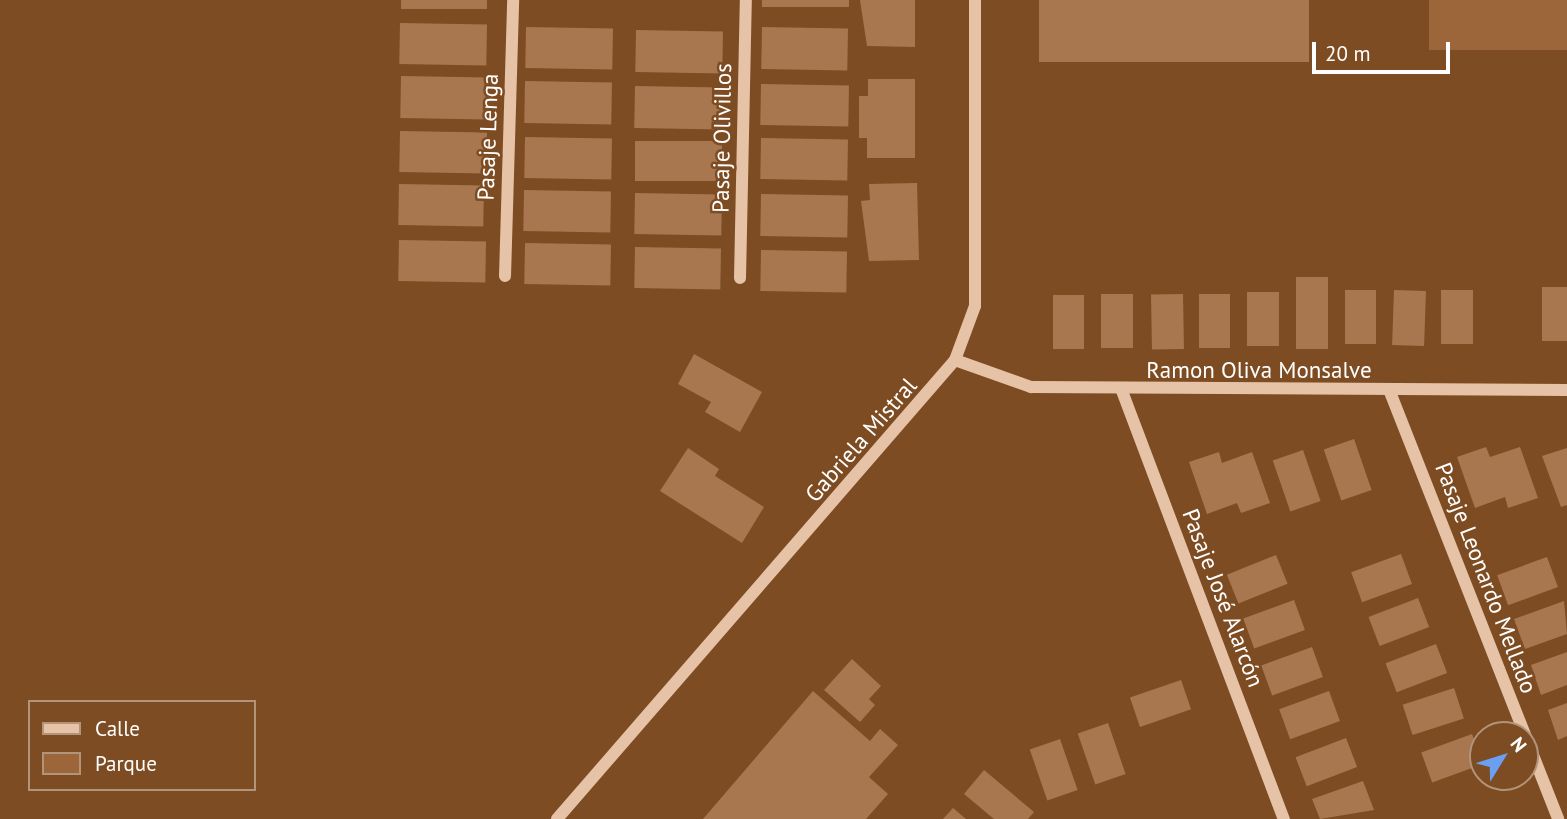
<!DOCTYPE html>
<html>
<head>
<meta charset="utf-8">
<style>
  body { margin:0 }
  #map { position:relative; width:1567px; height:819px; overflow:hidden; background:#7e4c22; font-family:"PT Sans",sans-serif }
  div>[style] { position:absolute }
  .green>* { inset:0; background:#9d653a; transform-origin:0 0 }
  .building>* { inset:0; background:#a9774f; transform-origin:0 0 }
  .minor>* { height:12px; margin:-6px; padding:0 6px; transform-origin:6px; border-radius:6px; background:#e6c3a7 }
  span { translate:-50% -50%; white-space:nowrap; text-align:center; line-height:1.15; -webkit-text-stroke:5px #7e4c22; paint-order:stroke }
  .street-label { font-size:23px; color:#fff }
  .legend { position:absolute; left:28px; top:700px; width:228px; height:91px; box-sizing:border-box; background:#7e4c22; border:2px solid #b2947a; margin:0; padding:9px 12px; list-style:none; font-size:21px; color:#fff }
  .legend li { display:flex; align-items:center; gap:14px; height:35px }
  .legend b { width:35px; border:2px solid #b2947a }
  .north { position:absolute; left:1469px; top:721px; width:70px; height:70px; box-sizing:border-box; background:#7e4c22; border:2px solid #b2947a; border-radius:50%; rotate:52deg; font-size:19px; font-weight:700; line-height:28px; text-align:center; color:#fff }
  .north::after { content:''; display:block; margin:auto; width:24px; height:32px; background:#6a9ff2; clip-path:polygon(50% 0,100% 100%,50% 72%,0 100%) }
  .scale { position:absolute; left:1312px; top:42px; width:138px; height:32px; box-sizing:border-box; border:4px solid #fff; border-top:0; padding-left:9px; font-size:21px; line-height:24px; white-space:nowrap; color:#fff; -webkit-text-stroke:5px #7e4c22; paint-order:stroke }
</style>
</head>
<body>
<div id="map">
  <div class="green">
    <i style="left:1429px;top:0;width:138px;height:50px"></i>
  </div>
  <div class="building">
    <i style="left:401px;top:0;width:86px;height:9px"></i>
    <i style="left:762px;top:0;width:87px;height:7px"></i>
    <i style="clip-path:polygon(860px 0,915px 0,915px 47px,867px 46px)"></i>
    <i style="left:1039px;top:0;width:270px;height:62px"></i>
    <i style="left:400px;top:23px;width:87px;height:41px;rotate:1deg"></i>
    <i style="left:526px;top:27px;width:87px;height:41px;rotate:1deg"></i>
    <i style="left:762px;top:27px;width:86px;height:42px;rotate:1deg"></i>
    <i style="left:636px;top:30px;width:87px;height:42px;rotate:1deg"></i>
    <i style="left:401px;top:76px;width:86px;height:42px;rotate:1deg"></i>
    <i style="clip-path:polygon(868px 79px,915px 79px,915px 158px,867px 158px,867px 138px,859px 138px,859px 96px,868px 96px)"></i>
    <i style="left:525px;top:81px;width:87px;height:42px;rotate:1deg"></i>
    <i style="left:761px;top:84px;width:88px;height:41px;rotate:1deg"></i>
    <i style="left:635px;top:86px;width:87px;height:42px;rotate:1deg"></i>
    <i style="left:400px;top:131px;width:87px;height:41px;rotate:1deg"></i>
    <i style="left:525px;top:137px;width:87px;height:41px;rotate:1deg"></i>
    <i style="left:761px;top:138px;width:87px;height:41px;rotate:1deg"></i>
    <i style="left:635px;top:141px;width:87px;height:40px"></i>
    <i style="clip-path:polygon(917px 183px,919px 260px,869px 261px,861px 201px,870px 200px,869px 184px)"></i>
    <i style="left:399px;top:184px;width:85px;height:41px;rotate:1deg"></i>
    <i style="left:524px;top:190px;width:87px;height:41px;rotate:1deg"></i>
    <i style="left:635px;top:193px;width:87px;height:41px;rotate:1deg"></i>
    <i style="left:761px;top:194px;width:87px;height:42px;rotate:1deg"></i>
    <i style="left:399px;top:240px;width:87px;height:41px;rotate:1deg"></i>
    <i style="left:525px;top:243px;width:86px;height:41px;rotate:1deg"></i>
    <i style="left:635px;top:247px;width:86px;height:41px;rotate:1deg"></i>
    <i style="left:761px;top:250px;width:86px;height:41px;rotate:1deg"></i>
    <i style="left:1296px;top:277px;width:32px;height:72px"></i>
    <i style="left:1542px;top:287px;width:25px;height:54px"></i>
    <i style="left:1345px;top:290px;width:31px;height:54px"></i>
    <i style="left:1394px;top:290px;width:32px;height:55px;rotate:2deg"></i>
    <i style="left:1441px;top:290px;width:32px;height:54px"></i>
    <i style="left:1247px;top:292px;width:32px;height:54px"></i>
    <i style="left:1101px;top:294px;width:32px;height:54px"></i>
    <i style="left:1183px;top:294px;width:55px;height:32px;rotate:89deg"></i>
    <i style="left:1199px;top:294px;width:31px;height:54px"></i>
    <i style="left:1053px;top:295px;width:31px;height:54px"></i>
    <i style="clip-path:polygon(694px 354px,762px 392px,740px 432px,705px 412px,711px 402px,678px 384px)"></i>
    <i style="left:1354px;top:439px;width:54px;height:32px;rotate:71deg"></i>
    <i style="clip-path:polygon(1486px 447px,1490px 457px,1520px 447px,1538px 498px,1508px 508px,1505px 497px,1475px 508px,1457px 457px)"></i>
    <i style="clip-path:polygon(688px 448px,719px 469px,715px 476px,764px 507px,742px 543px,660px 491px)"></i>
    <i style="clip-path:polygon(1567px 448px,1567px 505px,1561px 507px,1542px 456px)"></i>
    <i style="left:1303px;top:450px;width:54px;height:32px;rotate:71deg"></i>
    <i style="clip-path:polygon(1219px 452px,1222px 463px,1252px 452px,1270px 503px,1241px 513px,1237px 503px,1207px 514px,1189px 462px)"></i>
    <i style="left:1401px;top:554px;width:32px;height:53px;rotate:70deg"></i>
    <i style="left:1276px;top:555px;width:31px;height:53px;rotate:68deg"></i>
    <i style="left:1547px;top:557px;width:32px;height:53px;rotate:70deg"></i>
    <i style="left:1418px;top:598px;width:31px;height:53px;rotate:69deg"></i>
    <i style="left:1294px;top:600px;width:32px;height:54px;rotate:70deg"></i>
    <i style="clip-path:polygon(1564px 601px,1567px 634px,1525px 649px,1514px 619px)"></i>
    <i style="left:1436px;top:644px;width:31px;height:54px;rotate:69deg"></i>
    <i style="left:1312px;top:647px;width:32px;height:54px;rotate:70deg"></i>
    <i style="clip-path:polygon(1567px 652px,1567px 685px,1541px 695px,1531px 665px)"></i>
    <i style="clip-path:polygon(852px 659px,881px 686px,869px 699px,875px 705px,860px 722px,824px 690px)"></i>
    <i style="left:1181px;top:680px;width:31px;height:54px;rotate:71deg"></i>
    <i style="left:1454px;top:688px;width:32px;height:54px;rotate:72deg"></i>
    <i style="clip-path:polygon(813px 691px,870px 741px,880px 729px,898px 745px,869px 777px,888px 794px,866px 819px,703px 819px)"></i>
    <i style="left:1329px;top:691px;width:32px;height:53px;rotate:70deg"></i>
    <i style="clip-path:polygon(1567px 703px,1567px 736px,1558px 740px,1548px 710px)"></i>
    <i style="left:1108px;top:723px;width:54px;height:32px;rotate:71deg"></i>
    <i style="left:1472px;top:734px;width:32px;height:54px;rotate:70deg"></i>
    <i style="left:1346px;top:738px;width:31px;height:54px;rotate:69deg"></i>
    <i style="left:1060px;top:739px;width:54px;height:32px;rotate:71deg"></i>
    <i style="clip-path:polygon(984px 770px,1034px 812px,1028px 819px,994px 819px,964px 794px)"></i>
    <i style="clip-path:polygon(1363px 781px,1374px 810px,1320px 819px,1312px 799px)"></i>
    <i style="clip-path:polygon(953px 808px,966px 819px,943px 819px)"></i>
  </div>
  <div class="minor">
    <i style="left:505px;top:276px;width:276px;rotate:-88.3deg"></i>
    <i style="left:740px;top:278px;width:278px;rotate:-88.8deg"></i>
    <i style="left:955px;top:360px;width:81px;rotate:19.6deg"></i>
    <i style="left:1031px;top:387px;width:536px;rotate:0.32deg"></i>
    <i style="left:1122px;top:391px;width:458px;rotate:69.3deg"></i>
    <i style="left:1390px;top:392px;width:459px;rotate:68.5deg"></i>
    <i style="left:557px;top:819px;width:608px;rotate:-49.07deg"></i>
    <i style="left:955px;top:360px;width:58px;rotate:-69.7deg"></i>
    <i style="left:975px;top:306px;width:306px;rotate:-90deg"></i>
  </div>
  <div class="street-label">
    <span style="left:488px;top:137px;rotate:-88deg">Pasaje Lenga</span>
    <span style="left:722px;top:138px;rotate:-89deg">Pasaje Olivillos</span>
    <span style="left:1259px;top:370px">Ramon Oliva Monsalve</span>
    <span style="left:861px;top:440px;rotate:-49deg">Gabriela Mistral</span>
    <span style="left:1486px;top:578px;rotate:69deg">Pasaje Leonardo Mellado</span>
    <span style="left:1223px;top:598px;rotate:69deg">Pasaje José Alarcón</span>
  </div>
  <ul class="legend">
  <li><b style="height:9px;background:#e6c3a7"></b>Calle</li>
  <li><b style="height:19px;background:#9d653a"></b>Parque</li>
  </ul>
  <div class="north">N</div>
  <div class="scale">20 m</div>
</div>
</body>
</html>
